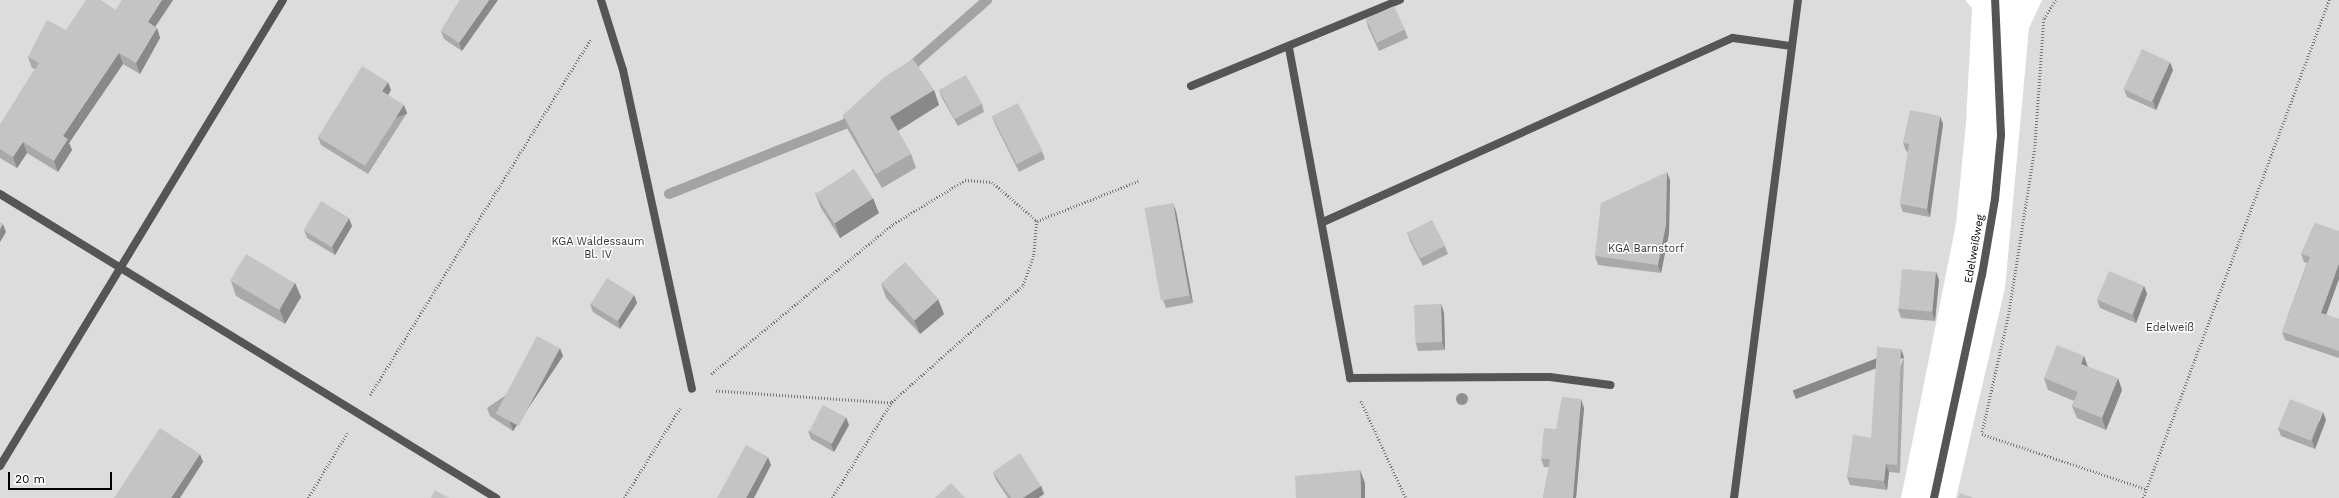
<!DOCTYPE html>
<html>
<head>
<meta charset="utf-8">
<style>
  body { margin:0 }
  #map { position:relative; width:2339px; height:498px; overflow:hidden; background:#fff; font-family:"Work Sans",sans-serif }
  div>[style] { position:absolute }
  .green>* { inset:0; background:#dcdcdc }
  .stream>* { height:10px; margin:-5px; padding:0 5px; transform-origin:5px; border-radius:5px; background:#a3a3a3 }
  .path>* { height:2.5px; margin-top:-1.25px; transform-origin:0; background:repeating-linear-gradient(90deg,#777 0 1px,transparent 0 3px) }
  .service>* { height:8px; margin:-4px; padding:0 4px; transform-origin:4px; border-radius:4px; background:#555 }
  .minor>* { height:8px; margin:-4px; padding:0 4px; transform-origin:4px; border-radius:4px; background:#555 }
  .trees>* { width:12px; height:12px; margin:-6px; border-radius:50%; background:#8f8f8f }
  .wall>* { inset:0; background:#a9a9a9 }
  .shaded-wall>* { inset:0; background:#898989; transform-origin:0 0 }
  .building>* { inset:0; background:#c4c4c4; transform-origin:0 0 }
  span { translate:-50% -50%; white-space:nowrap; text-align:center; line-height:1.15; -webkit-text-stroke:3px #fff; paint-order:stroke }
  .park-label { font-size:11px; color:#333 }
  .street-label { font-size:11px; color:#000 }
  .scale { position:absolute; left:8px; top:472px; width:104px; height:18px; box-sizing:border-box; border:2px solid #000; border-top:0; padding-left:5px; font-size:12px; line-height:14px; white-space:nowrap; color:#000; -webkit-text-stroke:3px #fff; paint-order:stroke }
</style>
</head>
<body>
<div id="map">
  <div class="green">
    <i style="clip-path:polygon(0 0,1965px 0,1972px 8px,1966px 123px,1956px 224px,1901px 498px,0 498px)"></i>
    <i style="clip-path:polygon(2042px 0,2339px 0,2339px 498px,1956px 498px,2005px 288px,2029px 28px)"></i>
  </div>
  <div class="stream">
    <i style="left:906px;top:71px;width:108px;rotate:-41.2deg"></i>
    <i style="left:669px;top:194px;width:189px;rotate:-21.7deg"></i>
    <i style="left:845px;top:124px;width:14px;rotate:-39deg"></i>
  </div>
  <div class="path">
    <i style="left:2056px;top:0;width:22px;rotate:122deg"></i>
    <i style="left:2044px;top:19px;width:129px;rotate:94deg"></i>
    <i style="left:2035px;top:148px;width:168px;rotate:98.9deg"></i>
    <i style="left:2009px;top:314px;width:123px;rotate:102.7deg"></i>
    <i style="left:1982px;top:434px;width:173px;rotate:18.5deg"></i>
    <i style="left:1037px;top:221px;width:109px;rotate:-21.6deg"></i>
    <i style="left:711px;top:374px;width:236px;rotate:-39.5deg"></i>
    <i style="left:893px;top:224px;width:84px;rotate:-31.4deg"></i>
    <i style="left:965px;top:180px;width:27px;rotate:4deg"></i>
    <i style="left:992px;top:182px;width:60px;rotate:40.9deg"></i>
    <i style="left:1037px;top:221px;width:35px;rotate:95deg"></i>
    <i style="left:1034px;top:256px;width:32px;rotate:110deg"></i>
    <i style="left:1023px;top:286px;width:176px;rotate:138.4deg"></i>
    <i style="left:891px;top:403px;width:176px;rotate:-176.1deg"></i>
    <i style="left:370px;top:395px;width:418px;rotate:-58.2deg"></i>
    <i style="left:1361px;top:401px;width:107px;rotate:65.1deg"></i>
    <i style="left:308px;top:498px;width:76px;rotate:-59deg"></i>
    <i style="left:624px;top:498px;width:106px;rotate:-58.1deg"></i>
    <i style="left:832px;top:498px;width:112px;rotate:-58.2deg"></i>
    <i style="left:2143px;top:498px;width:532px;rotate:-69.52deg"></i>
  </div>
  <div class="service">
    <i style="left:601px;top:0;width:73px;rotate:72.6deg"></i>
    <i style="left:623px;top:70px;width:326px;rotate:77.8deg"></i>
    <i style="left:1289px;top:48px;width:336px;rotate:79.5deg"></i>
    <i style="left:1350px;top:378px;width:200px;rotate:-0.3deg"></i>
    <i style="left:1550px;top:377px;width:61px;rotate:7.6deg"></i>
    <i style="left:1191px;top:86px;width:226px;rotate:-22.4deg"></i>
    <i style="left:0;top:194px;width:582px;rotate:31.5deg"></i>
    <i style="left:1323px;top:222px;width:449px;rotate:-24.2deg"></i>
    <i style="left:1733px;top:38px;width:59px;rotate:7.9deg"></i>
    <i style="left:0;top:466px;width:545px;rotate:-58.73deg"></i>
    <i style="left:1734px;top:498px;width:502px;rotate:-82.68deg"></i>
  </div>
  <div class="minor">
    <i style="left:1934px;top:498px;width:228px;rotate:-77.9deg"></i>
    <i style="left:1982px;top:275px;width:77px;rotate:-80.3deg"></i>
    <i style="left:1995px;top:199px;width:64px;rotate:-84.6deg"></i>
    <i style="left:2001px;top:135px;width:135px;rotate:-92.5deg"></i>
  </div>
  <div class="trees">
    <i style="left:1462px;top:399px"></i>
  </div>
  <div class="wall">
    <i style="clip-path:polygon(122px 0,173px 0,155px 27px,157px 28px,160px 38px,140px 74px,123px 64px,69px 143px,72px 150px,58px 172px,27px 153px,17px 168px,0 158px,0 125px,35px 69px,32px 68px,28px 57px,66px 30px,116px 10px)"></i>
    <i style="clip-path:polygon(460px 0,462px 51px,444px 39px,441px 31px)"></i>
    <i style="clip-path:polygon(1366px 19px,1405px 30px,1408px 38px,1379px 51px,1368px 27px)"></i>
    <i style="clip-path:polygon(2173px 70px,2156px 110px,2127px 97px,2124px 89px)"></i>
    <i style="clip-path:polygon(391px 90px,388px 95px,407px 113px,368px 174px,321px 145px,318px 137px)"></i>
    <i style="clip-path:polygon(934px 90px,939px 105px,898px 131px,911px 154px,916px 168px,882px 188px,848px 130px,843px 115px)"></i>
    <i style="clip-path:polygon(939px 90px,982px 104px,984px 112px,958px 126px,942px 98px)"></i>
    <i style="clip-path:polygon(992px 116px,1042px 151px,1045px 159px,1019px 172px,995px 124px)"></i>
    <i style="clip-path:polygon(1943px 124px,1930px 217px,1903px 212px,1900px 204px,1908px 152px,1906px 151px,1903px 143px)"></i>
    <i style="clip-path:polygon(1670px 180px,1669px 233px,1661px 273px,1598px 265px,1595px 256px)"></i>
    <i style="clip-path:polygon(815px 193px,879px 213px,840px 238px,821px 208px)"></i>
    <i style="clip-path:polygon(1176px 211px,1193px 303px,1166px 308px,1163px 300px)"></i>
    <i style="clip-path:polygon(2315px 223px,2326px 315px,2339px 319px,2339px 358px,2285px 340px,2282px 332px,2307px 263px,2304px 262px,2301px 254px)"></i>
    <i style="clip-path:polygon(352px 226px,335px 255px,307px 238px,304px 230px)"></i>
    <i style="clip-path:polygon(1407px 232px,1445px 246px,1448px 254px,1423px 266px,1410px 241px)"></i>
    <i style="clip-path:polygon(1936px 272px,1939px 280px,1935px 321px,1901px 318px,1898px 309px)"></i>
    <i style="clip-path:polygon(231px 281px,295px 283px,301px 297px,285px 324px,236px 296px)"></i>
    <i style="clip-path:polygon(881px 283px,944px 314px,920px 334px,886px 298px)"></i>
    <i style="clip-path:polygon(2144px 286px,2147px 294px,2136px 323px,2100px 308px,2097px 300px)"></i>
    <i style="clip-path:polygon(634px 295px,637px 303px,620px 329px,593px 312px,590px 304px)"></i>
    <i style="clip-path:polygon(1441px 304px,1444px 313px,1445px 350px,1418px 351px,1416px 343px)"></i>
    <i style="clip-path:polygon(563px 356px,513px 431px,490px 416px,487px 408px)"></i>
    <i style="clip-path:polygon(2084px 356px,2088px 367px,2122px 390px,2106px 430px,2077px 418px,2072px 406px,2074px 401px,2048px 390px,2044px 378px)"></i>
    <i style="clip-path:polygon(1904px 357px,1900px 473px,1889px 472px,1887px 490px,1850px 485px,1847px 477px,1871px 438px)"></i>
    <i style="clip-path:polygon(1584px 408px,1576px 498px,1543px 498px,1549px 467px,1544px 467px,1541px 459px,1556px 429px)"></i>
    <i style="clip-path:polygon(2326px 420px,2315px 449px,2281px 436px,2278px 428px)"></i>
    <i style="clip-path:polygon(849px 425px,834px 452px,811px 439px,808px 431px)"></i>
    <i style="clip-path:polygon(993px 472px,1041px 486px,1044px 494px,1038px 498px,1008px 498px,996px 480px)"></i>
  </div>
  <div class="shaded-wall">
    <i style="clip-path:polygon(162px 0,173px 0,151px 33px,148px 22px)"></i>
    <i style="clip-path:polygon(489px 0,498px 0,462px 51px,459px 43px)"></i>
    <i style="clip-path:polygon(157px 28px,160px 38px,140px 74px,136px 63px)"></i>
    <i style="clip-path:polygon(119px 53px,123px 64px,69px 143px,72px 150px,58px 172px,54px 161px,63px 136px)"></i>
    <i style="clip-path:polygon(2170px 62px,2173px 70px,2156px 110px,2153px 101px)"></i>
    <i style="clip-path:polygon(388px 82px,391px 90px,385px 100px,382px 91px)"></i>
    <i style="clip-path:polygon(934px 90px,939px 105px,896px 132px,890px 117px)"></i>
    <i style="left:404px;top:105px;width:9px;height:72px;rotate:69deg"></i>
    <i style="clip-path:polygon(1940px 116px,1943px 124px,1930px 217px,1927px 209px)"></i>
    <i style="clip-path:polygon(23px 142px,27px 153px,17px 168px,13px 157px)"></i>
    <i style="clip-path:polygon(1667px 172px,1670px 180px,1669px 233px,1661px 273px,1658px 265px)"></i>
    <i style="clip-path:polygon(873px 198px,879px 213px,840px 238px,835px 223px)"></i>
    <i style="clip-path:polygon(1173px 203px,1176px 211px,1193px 303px,1190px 295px)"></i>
    <i style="clip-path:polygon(349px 218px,352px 226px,335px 255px,332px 246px)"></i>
    <i style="clip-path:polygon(3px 224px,6px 232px,0 242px,0 229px)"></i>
    <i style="clip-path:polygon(2339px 263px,2339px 279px,2324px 321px,2321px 313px)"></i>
    <i style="clip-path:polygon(1936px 272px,1939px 280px,1935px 321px,1932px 312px)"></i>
    <i style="clip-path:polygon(295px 283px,301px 297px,285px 324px,280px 310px)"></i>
    <i style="clip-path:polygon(2144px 286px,2147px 294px,2136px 323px,2133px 315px)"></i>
    <i style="clip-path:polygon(634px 295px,637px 303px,620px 329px,618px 320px)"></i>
    <i style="clip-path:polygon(938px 299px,944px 314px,920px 334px,914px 320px)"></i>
    <i style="clip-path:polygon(1441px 304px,1444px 313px,1445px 350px,1442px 342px)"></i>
    <i style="clip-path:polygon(560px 348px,563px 356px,513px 431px,510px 422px)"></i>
    <i style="left:1901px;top:349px;width:9px;height:116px;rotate:69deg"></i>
    <i style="clip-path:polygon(2084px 356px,2088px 368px,2081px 364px)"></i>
    <i style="clip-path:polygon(2118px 378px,2122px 390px,2106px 430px,2102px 418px)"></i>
    <i style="clip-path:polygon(1581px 399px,1584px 408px,1576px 498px,1573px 498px)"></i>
    <i style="clip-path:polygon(2323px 412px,2326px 420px,2315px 449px,2312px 441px)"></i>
    <i style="clip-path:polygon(846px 417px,849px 425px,834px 452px,831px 444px)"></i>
    <i style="clip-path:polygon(200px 454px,203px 462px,180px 498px,171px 498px)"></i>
    <i style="clip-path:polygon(768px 457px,771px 465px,754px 498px,746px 498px)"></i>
    <i style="clip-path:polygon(1886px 464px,1889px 472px,1887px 490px,1884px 481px)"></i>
    <i style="clip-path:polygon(1360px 470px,1365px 483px,1365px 498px,1361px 498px)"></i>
    <i style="clip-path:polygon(1041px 486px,1044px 494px,1038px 498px,1023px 498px)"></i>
  </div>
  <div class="building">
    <i style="clip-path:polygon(86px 0,101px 0,116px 10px,122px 0,162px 0,148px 22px,157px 28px,136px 63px,119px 53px,63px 136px,68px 139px,54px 161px,23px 142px,13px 157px,0 149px,0 125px,39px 63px,28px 57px,47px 20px,66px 30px)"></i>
    <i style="clip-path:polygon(460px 0,489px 0,459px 43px,441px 31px)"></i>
    <i style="left:1394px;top:6px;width:26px;height:31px;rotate:65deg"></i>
    <i style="left:2142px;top:49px;width:31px;height:44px;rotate:25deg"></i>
    <i style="clip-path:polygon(913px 59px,934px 90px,890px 117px,911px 154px,876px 174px,843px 115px,886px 76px)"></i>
    <i style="clip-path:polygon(362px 66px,388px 82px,382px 91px,404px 105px,365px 166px,318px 137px)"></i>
    <i style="left:966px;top:75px;width:33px;height:31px;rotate:61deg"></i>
    <i style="left:1018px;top:103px;width:54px;height:29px;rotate:63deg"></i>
    <i style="clip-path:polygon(1910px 110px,1940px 116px,1927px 209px,1900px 204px,1909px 144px,1903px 143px)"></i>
    <i style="left:854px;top:169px;width:35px;height:46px;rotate:57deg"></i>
    <i style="clip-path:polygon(1667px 172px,1666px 225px,1658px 265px,1595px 256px,1601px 203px)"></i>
    <i style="left:321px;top:201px;width:33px;height:34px;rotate:31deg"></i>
    <i style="left:1173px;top:203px;width:94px;height:29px;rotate:80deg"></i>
    <i style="left:1432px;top:220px;width:29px;height:28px;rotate:63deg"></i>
    <i style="clip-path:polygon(0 222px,3px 224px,0 229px)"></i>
    <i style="clip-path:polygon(2315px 223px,2339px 231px,2339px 263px,2321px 313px,2339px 319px,2339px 351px,2282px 332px,2310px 257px,2301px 254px)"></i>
    <i style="left:246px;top:254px;width:57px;height:31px;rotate:31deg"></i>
    <i style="left:905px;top:262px;width:50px;height:32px;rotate:48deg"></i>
    <i style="left:1902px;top:269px;width:34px;height:40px;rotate:5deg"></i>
    <i style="left:2109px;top:271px;width:38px;height:31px;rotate:23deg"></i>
    <i style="left:607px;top:278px;width:32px;height:31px;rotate:32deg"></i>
    <i style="left:1441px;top:304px;width:38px;height:27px;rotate:88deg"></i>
    <i style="left:537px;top:336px;width:26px;height:88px;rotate:28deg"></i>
    <i style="clip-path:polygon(2057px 345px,2084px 356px,2081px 364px,2118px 378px,2102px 418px,2072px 406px,2078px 392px,2044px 378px)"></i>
    <i style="clip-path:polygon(1877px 347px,1901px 349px,1897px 465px,1886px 464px,1884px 481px,1847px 477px,1853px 435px,1871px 438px)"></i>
    <i style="clip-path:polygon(1562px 397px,1581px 399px,1573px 498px,1543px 498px,1550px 459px,1541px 459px,1544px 428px,1556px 429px)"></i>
    <i style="left:2290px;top:399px;width:35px;height:31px;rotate:22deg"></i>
    <i style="left:823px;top:405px;width:26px;height:30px;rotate:28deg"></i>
    <i style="clip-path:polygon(160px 428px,200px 454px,171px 498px,114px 498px)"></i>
    <i style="clip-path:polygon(746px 445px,768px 457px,746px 498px,717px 498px)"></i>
    <i style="clip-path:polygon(1020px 453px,1041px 486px,1023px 498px,1011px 498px,993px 472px)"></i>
    <i style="clip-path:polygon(1360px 470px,1361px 498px,1296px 498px,1295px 476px)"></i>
    <i style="clip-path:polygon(951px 483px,965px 498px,935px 498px)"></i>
    <i style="clip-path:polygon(435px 490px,449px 498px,431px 498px)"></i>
    <i style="clip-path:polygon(1960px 493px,1974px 498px,1958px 498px)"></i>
  </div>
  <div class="park-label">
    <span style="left:598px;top:249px">KGA Waldessaum<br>Bl. IV</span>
    <span style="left:1646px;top:249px">KGA Barnstorf</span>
    <span style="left:2170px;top:328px">Edelweiß</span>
  </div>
  <div class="street-label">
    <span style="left:1975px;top:249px;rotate:-80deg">Edelweißweg</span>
  </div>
  <div class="scale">20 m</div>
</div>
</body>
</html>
